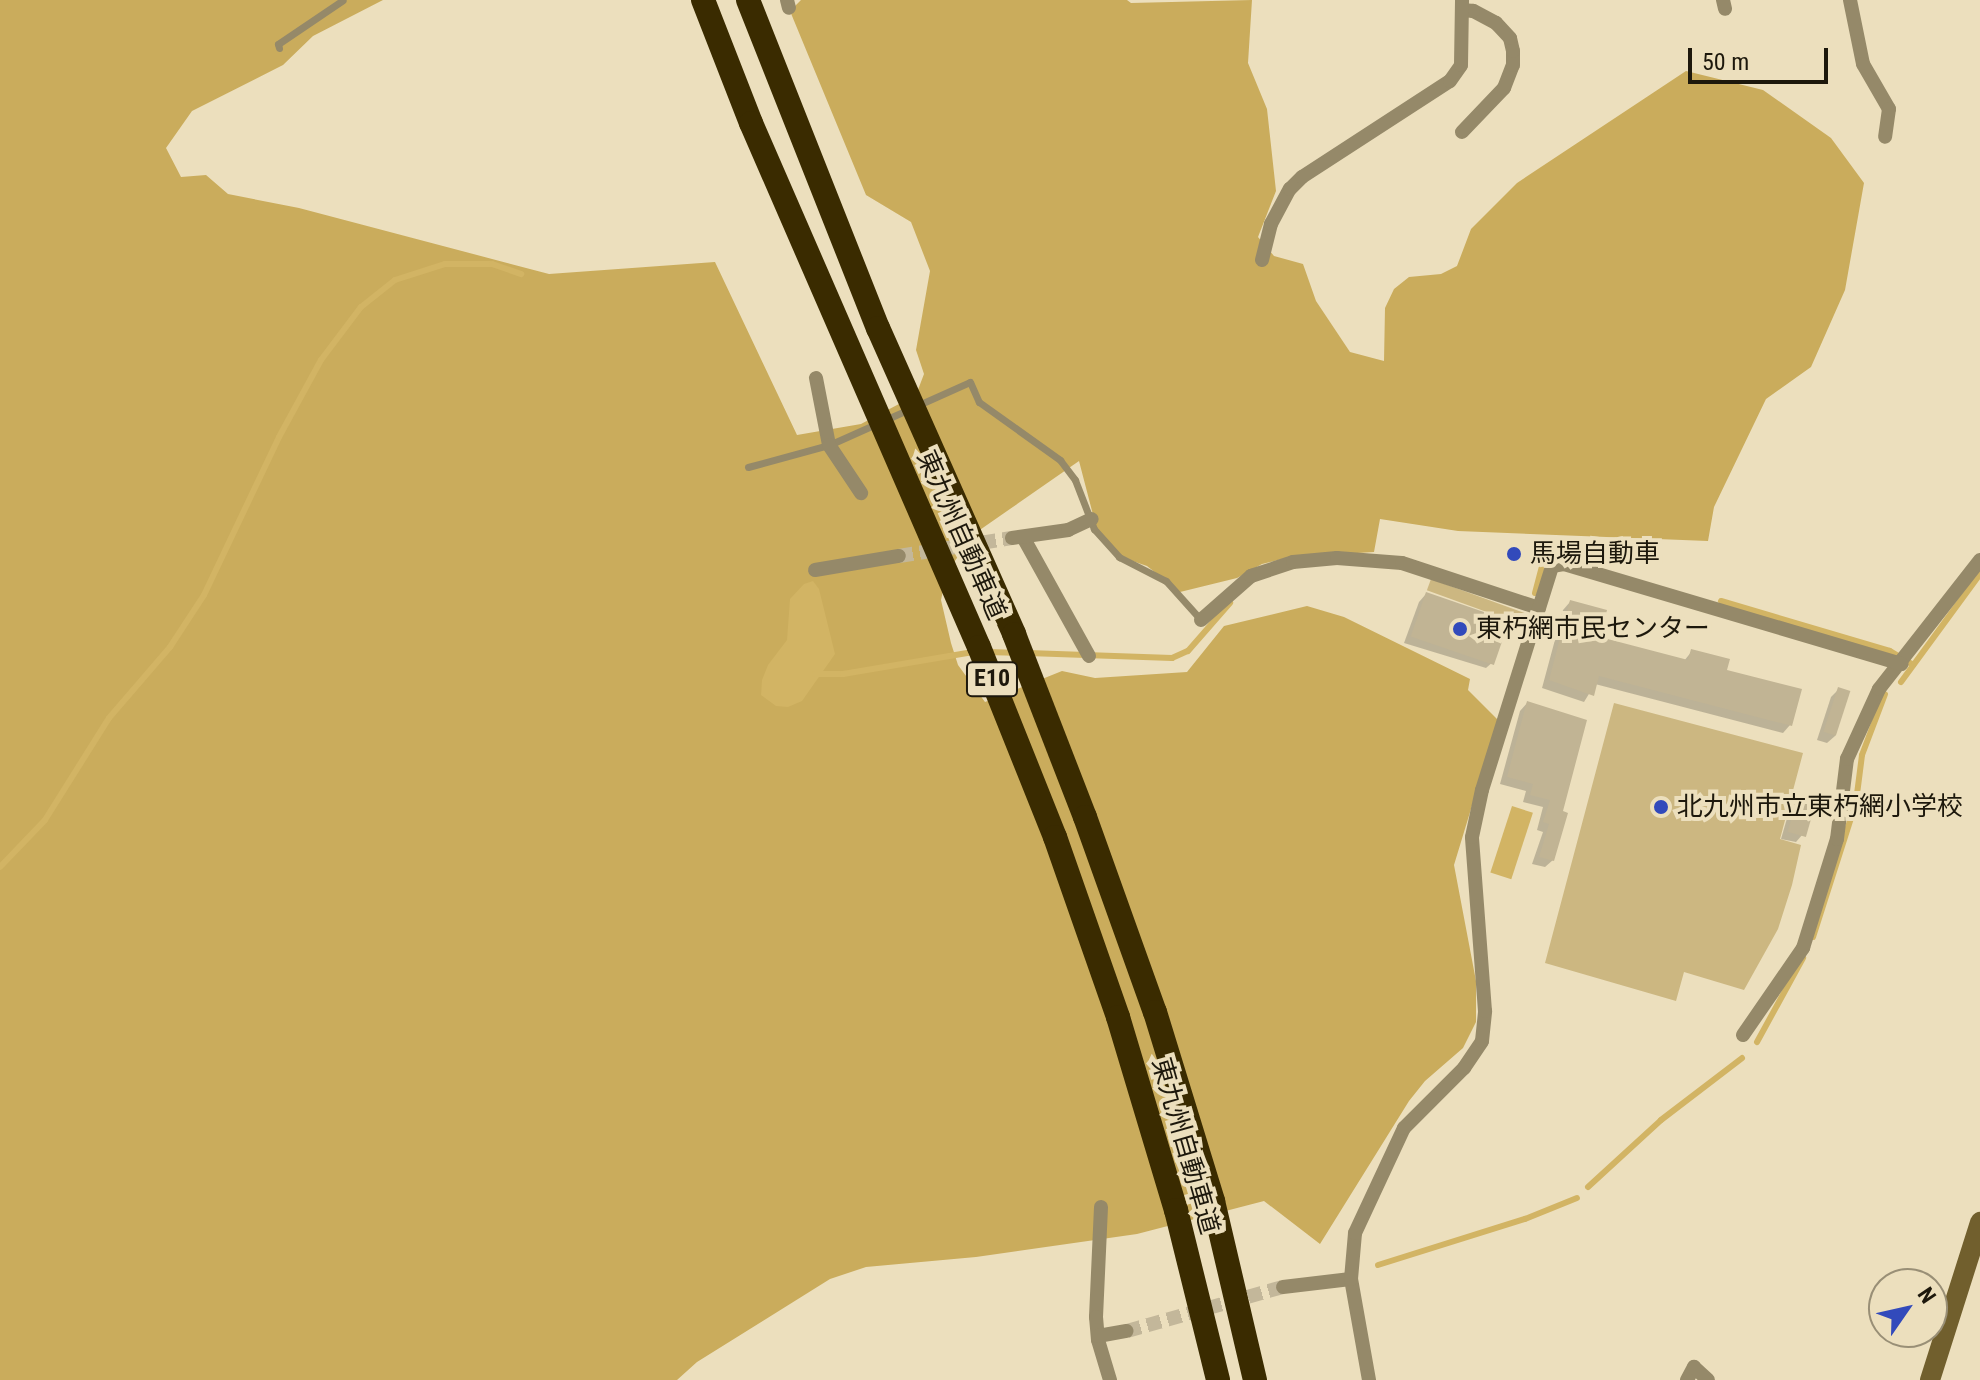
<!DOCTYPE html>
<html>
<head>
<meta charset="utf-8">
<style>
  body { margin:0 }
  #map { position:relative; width:1980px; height:1380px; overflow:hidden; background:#ecdfbd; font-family:"Roboto Condensed","Noto Sans JP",sans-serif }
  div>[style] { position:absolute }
  .green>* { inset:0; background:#ccb781; transform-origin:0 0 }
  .forest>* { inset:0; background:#caac5c }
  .water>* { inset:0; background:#d2b464; transform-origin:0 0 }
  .shadow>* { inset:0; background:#0003 }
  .stream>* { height:6px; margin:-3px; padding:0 3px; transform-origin:3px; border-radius:3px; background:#d2b464 }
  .building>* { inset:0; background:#c1b494; transform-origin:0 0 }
  .minor-tunnel>* { height:14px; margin-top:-7px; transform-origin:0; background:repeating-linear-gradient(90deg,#c3b79a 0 14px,transparent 0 21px) }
  .service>* { height:7px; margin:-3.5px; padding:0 3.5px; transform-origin:3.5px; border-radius:3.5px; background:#958969 }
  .minor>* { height:14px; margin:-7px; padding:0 7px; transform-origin:7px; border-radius:7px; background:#958969 }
  .secondary>* { height:20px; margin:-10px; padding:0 10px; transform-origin:10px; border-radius:10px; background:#715f2d }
  .motorway>* { height:24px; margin:-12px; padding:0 12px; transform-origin:12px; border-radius:12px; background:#3a2b00 }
  .dots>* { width:22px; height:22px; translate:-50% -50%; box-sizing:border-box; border:4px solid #ecdfbd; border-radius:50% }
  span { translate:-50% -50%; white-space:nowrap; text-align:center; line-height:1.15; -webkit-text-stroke:8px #ecdfbd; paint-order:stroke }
  .shield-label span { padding:2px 6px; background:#ecdfbd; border:2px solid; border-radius:6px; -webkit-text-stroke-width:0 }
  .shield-label { font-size:24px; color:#1d180c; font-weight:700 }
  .street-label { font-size:26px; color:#1d180c }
  .poi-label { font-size:26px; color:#1d180c }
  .left { translate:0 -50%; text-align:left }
  .north { position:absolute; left:1868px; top:1268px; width:80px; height:80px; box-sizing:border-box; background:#ecdfbd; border:2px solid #998f76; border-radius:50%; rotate:56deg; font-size:22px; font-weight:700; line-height:32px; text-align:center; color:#1d180c }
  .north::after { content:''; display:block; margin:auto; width:28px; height:36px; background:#324abb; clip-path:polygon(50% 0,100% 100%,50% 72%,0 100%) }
  .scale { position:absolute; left:1688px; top:48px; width:140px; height:36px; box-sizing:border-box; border:4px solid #1d180c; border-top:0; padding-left:10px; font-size:24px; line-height:28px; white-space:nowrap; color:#1d180c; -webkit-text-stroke:6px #ecdfbd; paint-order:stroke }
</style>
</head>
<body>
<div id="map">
  <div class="green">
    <i style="left:1431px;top:579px;width:101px;height:12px;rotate:20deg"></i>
    <i style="clip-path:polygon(1614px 703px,1803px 753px,1780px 839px,1801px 845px,1792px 885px,1778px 929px,1744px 990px,1684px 972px,1676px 1001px,1545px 963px)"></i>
  </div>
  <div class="forest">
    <i style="clip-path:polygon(0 0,383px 0,313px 36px,283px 65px,192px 111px,166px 148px,181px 177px,206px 175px,228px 194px,299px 208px,549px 274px,715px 262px,797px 435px,861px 424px,916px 395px,924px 374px,916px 350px,930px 271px,911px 222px,866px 195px,790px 11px,801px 0,1127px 0,1131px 3px,1252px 0,1248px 63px,1267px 109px,1276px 191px,1258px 237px,1274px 256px,1303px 264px,1316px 301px,1350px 352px,1384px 361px,1385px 308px,1394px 289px,1409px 277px,1441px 274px,1457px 266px,1471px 229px,1517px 183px,1686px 71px,1763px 90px,1831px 138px,1864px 183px,1845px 290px,1811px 367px,1766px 399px,1714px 507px,1708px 541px,1458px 531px,1380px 519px,1374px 552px,1290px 557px,1262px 564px,1237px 578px,1180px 592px,1147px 566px,1121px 557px,1097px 530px,1079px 461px,974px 534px,947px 572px,941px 600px,951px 643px,958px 665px,985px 702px,1062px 671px,1095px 678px,1187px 672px,1224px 626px,1307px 606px,1344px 617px,1470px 679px,1468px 690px,1498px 720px,1454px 865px,1476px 981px,1476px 1022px,1463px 1048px,1425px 1081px,1409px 1101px,1320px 1244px,1264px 1201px,1137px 1234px,976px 1257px,866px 1267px,830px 1279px,697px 1362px,677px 1380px,0 1380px)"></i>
  </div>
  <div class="water">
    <i style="clip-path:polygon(813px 581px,819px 589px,835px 654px,802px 701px,788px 707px,776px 706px,761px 695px,762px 680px,768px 665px,787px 640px,790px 599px,804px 584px)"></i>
    <i style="left:1512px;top:806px;width:22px;height:70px;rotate:18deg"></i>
  </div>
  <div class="shadow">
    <i style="clip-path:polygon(1426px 594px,1494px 661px,1486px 668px,1404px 643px,1419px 602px)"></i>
    <i style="clip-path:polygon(1570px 602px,1597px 638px,1684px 661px,1692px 651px,1725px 671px,1790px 725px,1783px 733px,1595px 684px,1584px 702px,1542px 688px,1563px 610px)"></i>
    <i style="clip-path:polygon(1839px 689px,1835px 736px,1827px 743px,1817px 740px,1831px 697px)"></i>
    <i style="clip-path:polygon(1527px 703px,1560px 813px,1553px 860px,1545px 867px,1532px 864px,1543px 832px,1537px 830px,1543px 807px,1523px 802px,1526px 791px,1500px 784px,1520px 711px)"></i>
    <i style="clip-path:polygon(1798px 801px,1803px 834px,1796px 842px,1781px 839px,1790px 808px)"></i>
  </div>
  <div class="stream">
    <i style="left:1535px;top:593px;width:43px;rotate:-75.3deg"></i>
    <i style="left:1546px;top:551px;width:49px;rotate:16.6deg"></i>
    <i style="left:1721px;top:601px;width:176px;rotate:16.5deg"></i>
    <i style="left:1890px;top:651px;width:27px;rotate:31deg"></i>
    <i style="left:988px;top:652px;width:25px;rotate:2deg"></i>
    <i style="left:1028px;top:653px;width:144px;rotate:2deg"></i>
    <i style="left:1172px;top:658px;width:17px;rotate:-24deg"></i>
    <i style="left:1188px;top:651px;width:64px;rotate:-48.8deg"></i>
    <i style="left:815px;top:674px;width:28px"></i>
    <i style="left:843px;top:674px;width:132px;rotate:-9.6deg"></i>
    <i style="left:1901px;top:682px;width:134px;rotate:-53.8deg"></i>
    <i style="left:0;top:867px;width:65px;rotate:-46.2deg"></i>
    <i style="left:45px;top:820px;width:120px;rotate:-57.9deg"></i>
    <i style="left:109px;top:718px;width:94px;rotate:-49.3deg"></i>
    <i style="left:170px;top:647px;width:62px;rotate:-56.8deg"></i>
    <i style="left:204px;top:595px;width:175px;rotate:-64.6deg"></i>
    <i style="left:279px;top:437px;width:88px;rotate:-61.4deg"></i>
    <i style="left:321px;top:360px;width:66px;rotate:-53deg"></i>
    <i style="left:361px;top:307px;width:43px;rotate:-38.5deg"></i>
    <i style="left:395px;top:280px;width:52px;rotate:-17.7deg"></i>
    <i style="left:445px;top:264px;width:47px"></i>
    <i style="left:492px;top:264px;width:31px;rotate:19deg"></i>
    <i style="left:1813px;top:937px;width:142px;rotate:-72.3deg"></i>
    <i style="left:1856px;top:802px;width:47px;rotate:-82.7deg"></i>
    <i style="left:1862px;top:755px;width:65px;rotate:-69.3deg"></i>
    <i style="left:1757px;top:1042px;width:96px;rotate:-61.3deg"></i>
    <i style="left:1588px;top:1187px;width:99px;rotate:-42.5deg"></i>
    <i style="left:1661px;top:1120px;width:102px;rotate:-37.4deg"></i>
    <i style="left:1378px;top:1265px;width:154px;rotate:-17.4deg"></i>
    <i style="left:1525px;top:1219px;width:56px;rotate:-22deg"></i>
  </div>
  <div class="building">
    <i style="left:1426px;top:592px;width:88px;height:47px;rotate:19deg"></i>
    <i style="clip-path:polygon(1570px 600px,1607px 610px,1600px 637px,1688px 660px,1691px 649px,1730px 659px,1727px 670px,1802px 689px,1792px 726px,1599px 676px,1594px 696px,1549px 680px)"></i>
    <i style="left:1838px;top:687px;width:13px;height:47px;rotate:18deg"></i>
    <i style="clip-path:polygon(1527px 701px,1587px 720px,1563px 811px,1568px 813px,1554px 861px,1539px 857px,1549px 824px,1543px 822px,1550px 800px,1530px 795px,1533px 784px,1507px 777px)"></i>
    <i style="left:1797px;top:799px;width:19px;height:34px;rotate:16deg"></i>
  </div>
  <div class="minor-tunnel">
    <i style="left:899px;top:556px;width:114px;rotate:-9.1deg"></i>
    <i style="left:1127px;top:1331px;width:162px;rotate:-15.8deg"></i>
  </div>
  <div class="service">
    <i style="left:279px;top:48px;width:4px;rotate:-104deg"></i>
    <i style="left:278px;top:44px;width:78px;rotate:-34.1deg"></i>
    <i style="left:748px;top:467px;width:84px;rotate:-15.2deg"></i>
    <i style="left:829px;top:445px;width:154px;rotate:-24.1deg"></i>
    <i style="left:970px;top:382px;width:22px;rotate:66deg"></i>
    <i style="left:979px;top:402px;width:100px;rotate:35.6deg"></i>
    <i style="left:1060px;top:460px;width:25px;rotate:53deg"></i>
    <i style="left:1075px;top:480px;width:53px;rotate:68.8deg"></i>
    <i style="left:1094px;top:529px;width:38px;rotate:48deg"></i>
    <i style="left:1119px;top:557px;width:53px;rotate:27.1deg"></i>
    <i style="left:1166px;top:581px;width:52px;rotate:48.1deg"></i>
  </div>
  <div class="minor">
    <i style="left:787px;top:0;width:8px;rotate:76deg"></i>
    <i style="left:1723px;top:0;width:9px;rotate:77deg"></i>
    <i style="left:1850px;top:0;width:65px;rotate:78.5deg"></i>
    <i style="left:1863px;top:64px;width:52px;rotate:60deg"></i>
    <i style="left:1889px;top:109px;width:28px;rotate:98deg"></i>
    <i style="left:1462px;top:132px;width:61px;rotate:-46.3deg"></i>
    <i style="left:1504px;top:88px;width:25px;rotate:-69deg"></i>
    <i style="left:1513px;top:65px;width:14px;rotate:-90deg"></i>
    <i style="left:1513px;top:51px;width:13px;rotate:-103deg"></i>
    <i style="left:1510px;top:38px;width:21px;rotate:-133deg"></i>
    <i style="left:1496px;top:23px;width:26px;rotate:-152deg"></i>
    <i style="left:1473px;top:11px;width:10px;rotate:-174deg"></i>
    <i style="left:1262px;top:260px;width:37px;rotate:-76deg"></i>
    <i style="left:1271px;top:224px;width:40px;rotate:-62deg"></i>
    <i style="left:1290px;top:189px;width:17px;rotate:-45deg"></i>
    <i style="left:1302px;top:177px;width:176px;rotate:-33deg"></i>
    <i style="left:1450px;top:81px;width:19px;rotate:-55deg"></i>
    <i style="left:1461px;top:65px;width:65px;rotate:-89.1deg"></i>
    <i style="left:816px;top:378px;width:68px;rotate:79deg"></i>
    <i style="left:829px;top:445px;width:58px;rotate:56.3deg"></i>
    <i style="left:1023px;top:537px;width:136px;rotate:61deg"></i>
    <i style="left:1012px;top:538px;width:57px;rotate:-8.1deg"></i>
    <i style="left:1068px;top:530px;width:26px;rotate:-25deg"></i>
    <i style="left:815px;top:570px;width:85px;rotate:-9.5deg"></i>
    <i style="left:1201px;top:620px;width:67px;rotate:-41.3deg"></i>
    <i style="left:1251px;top:576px;width:44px;rotate:-18.4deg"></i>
    <i style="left:1293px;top:562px;width:44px;rotate:-5.2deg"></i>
    <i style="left:1337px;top:558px;width:65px;rotate:4.4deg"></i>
    <i style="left:1402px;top:563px;width:144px;rotate:18.2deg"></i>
    <i style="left:1743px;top:1035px;width:106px;rotate:-55.4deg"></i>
    <i style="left:1803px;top:948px;width:114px;rotate:-72.7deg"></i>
    <i style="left:1837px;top:839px;width:81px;rotate:-82.9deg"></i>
    <i style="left:1847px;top:759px;width:77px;rotate:-65.4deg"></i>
    <i style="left:1879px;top:689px;width:164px;rotate:-51.9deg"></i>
    <i style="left:1101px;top:1207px;width:110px;rotate:92.6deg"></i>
    <i style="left:1096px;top:1317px;width:23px;rotate:85deg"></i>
    <i style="left:1098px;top:1340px;width:42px;rotate:73.3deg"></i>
    <i style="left:1283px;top:1287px;width:68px;rotate:-6.7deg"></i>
    <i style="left:1098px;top:1336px;width:29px;rotate:-10deg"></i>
    <i style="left:1369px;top:1380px;width:103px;rotate:-100.1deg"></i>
    <i style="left:1351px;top:1279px;width:46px;rotate:-85deg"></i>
    <i style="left:1355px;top:1233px;width:116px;rotate:-65deg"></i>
    <i style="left:1404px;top:1128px;width:85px;rotate:-45deg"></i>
    <i style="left:1464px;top:1068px;width:32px;rotate:-56deg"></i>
    <i style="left:1482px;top:1041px;width:30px;rotate:-84deg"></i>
    <i style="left:1485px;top:1011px;width:174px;rotate:-94.3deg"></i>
    <i style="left:1472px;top:837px;width:48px;rotate:-78deg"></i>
    <i style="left:1482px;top:790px;width:235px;rotate:-72.6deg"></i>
    <i style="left:1552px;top:566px;width:12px;rotate:-9deg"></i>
    <i style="left:1564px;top:564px;width:352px;rotate:16.5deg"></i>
    <i style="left:1687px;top:1380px;width:15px;rotate:-62deg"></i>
    <i style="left:1694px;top:1367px;width:19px;rotate:43deg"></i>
  </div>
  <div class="secondary">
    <i style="left:1930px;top:1380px;width:166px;rotate:-72.4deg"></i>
  </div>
  <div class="motorway">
    <i style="left:703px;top:0;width:132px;rotate:68.7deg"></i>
    <i style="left:751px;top:123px;width:571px;rotate:66.49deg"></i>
    <i style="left:979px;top:647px;width:205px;rotate:68.2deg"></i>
    <i style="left:1055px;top:837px;width:191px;rotate:70.7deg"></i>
    <i style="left:1118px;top:1017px;width:202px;rotate:73.3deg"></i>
    <i style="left:1176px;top:1210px;width:175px;rotate:76.1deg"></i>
    <i style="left:748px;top:0;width:353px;rotate:68.4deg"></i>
    <i style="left:878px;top:328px;width:335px;rotate:66deg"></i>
    <i style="left:1014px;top:634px;width:196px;rotate:68.8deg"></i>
    <i style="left:1085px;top:817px;width:207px;rotate:70.3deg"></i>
    <i style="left:1155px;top:1012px;width:198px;rotate:72.9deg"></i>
    <i style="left:1213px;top:1201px;width:184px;rotate:76.8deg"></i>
  </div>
  <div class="dots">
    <i style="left:1514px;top:554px;background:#324abb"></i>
    <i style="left:1460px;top:629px;background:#324abb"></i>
    <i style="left:1661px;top:807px;background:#324abb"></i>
  </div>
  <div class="shield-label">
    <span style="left:992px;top:679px">E10</span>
  </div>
  <div class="street-label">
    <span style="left:961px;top:535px;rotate:66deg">東九州自動車道</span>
    <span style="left:1185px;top:1146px;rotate:74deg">東九州自動車道</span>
  </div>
  <div class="poi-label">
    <span class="left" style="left:1530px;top:554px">馬場自動車</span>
    <span class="left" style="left:1476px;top:629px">東朽網市民センター</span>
    <span class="left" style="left:1677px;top:807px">北九州市立東朽網小学校</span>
  </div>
  <div class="north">N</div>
  <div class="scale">50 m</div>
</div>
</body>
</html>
